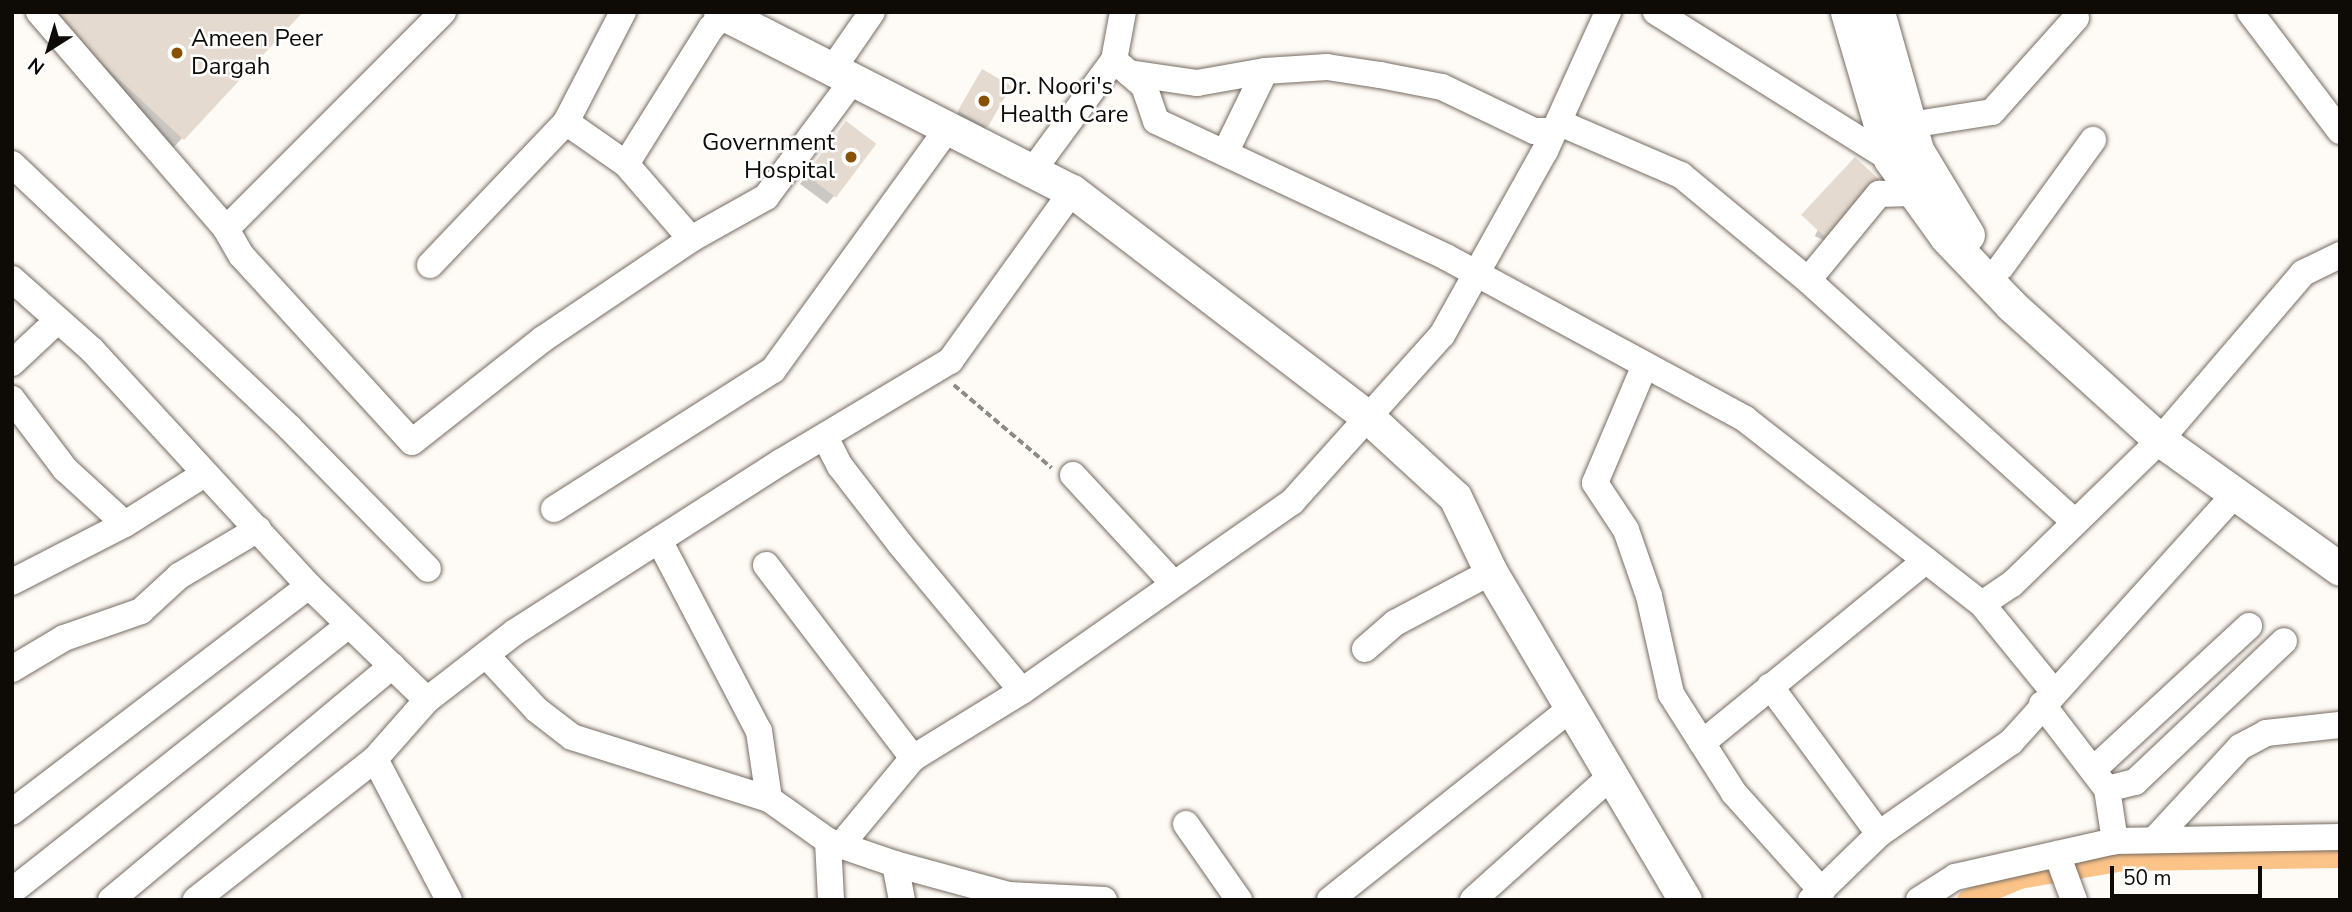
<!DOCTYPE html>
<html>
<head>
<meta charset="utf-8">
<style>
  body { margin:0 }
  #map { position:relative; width:2352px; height:912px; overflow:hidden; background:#fefaf5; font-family:"Nunito Sans",sans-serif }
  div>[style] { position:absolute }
  .shadow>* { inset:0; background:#0003; transform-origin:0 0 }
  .canal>* { height:21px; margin:-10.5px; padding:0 10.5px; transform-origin:10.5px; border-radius:10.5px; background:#fcc388 }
  .building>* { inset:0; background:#e5dacf; transform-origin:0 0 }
  .path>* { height:3.5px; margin-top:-1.75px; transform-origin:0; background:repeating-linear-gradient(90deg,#8e8b86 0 7px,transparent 0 10.5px) }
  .roads { filter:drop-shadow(0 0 2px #766c63) drop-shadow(0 0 2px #766c63) }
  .minor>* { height:26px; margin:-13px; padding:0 13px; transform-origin:13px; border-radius:13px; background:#fff }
  .major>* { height:33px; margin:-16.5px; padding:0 16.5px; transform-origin:16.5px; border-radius:16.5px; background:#fff }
  .dots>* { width:19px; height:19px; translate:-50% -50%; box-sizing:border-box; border:4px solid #fff; border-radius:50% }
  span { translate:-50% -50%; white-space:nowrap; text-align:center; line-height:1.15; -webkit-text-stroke:5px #fff; paint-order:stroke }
  .poi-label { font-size:24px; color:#0e0b07 }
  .left { translate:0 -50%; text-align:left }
  .right { translate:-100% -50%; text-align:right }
  .frame { position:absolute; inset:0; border:14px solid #0e0b07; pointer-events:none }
  .north { position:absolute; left:14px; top:14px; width:70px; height:70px; -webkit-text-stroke:5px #fff; paint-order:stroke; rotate:217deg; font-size:19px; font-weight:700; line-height:28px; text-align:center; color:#0e0b07 }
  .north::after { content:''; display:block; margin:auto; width:24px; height:32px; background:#0e0b07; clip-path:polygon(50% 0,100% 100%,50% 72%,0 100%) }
  .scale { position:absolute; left:2110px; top:866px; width:152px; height:32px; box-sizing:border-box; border:4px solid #0e0b07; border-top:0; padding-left:9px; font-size:21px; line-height:24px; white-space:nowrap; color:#0e0b07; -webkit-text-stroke:5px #fff; paint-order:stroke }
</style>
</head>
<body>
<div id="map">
  <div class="shadow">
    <i style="clip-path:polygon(300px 12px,172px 149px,32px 19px)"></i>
    <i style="clip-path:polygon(978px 77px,1010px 87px,983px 131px,956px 116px)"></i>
    <i style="clip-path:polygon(839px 131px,834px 196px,827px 204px,800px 184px)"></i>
    <i style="left:1847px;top:167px;width:35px;height:76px;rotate:25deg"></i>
  </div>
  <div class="canal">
    <i style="left:1967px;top:900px;width:56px;rotate:-22.9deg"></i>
    <i style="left:2019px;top:878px;width:106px;rotate:-9.8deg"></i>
    <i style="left:2123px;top:860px;width:217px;rotate:-0.8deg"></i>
  </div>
  <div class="building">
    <i style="clip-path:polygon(47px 12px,303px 12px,184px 140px)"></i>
    <i style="left:982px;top:69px;width:34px;height:48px;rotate:30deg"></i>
    <i style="left:846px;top:121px;width:38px;height:67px;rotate:37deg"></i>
    <i style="left:1855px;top:157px;width:37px;height:79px;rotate:43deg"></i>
  </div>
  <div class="path">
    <i style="left:954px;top:385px;width:128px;rotate:40.3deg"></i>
  </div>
  <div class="roads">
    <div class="minor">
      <i style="left:39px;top:12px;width:286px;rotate:49.2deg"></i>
      <i style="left:443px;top:12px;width:307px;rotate:135deg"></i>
      <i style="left:226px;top:229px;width:30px;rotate:60deg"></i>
      <i style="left:241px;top:255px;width:253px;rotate:47.6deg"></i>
      <i style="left:412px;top:442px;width:167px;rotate:-38.2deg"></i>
      <i style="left:543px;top:339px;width:179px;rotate:-34deg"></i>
      <i style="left:691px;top:239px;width:86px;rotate:-29.2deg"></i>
      <i style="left:766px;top:197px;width:144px;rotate:-53.4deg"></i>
      <i style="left:1656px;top:12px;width:276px;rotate:32.1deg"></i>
      <i style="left:2250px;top:12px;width:149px;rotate:52.9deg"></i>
      <i style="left:1114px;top:60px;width:40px;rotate:41deg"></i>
      <i style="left:1144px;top:86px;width:37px;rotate:71deg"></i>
      <i style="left:1156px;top:121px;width:320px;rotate:25.1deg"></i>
      <i style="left:1446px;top:257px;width:340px;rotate:28.4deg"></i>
      <i style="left:1745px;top:419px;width:301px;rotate:38deg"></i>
      <i style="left:1982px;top:604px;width:112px;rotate:50.8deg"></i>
      <i style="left:832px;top:70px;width:70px;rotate:-55.4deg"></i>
      <i style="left:1129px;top:73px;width:69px;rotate:8.4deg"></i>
      <i style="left:1197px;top:83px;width:69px;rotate:-10deg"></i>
      <i style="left:1265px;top:71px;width:62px;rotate:-3.7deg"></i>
      <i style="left:1327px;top:67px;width:54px;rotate:8.6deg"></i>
      <i style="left:1380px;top:75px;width:63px;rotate:11deg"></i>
      <i style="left:1442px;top:87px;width:102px;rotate:25.6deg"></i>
      <i style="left:1534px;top:131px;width:20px"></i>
      <i style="left:1554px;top:131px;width:10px;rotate:-53deg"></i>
      <i style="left:1560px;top:123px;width:132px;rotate:23.3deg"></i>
      <i style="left:1681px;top:175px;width:165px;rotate:39.6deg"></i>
      <i style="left:1808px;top:280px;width:360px;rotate:42.2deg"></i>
      <i style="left:566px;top:122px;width:73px;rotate:35deg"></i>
      <i style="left:626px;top:164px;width:99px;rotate:49.1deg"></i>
      <i style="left:1910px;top:125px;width:83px;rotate:-9deg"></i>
      <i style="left:1992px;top:112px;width:126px;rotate:-48.2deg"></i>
      <i style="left:1225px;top:153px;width:91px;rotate:-64deg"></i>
      <i style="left:12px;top:164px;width:383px;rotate:43.5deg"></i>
      <i style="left:290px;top:428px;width:197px;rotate:45.6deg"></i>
      <i style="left:626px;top:164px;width:160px;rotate:-58deg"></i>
      <i style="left:711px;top:28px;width:23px;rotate:-45deg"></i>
      <i style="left:1031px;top:173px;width:140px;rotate:-53.7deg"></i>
      <i style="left:1114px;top:60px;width:49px;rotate:-79.4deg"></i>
      <i style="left:430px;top:265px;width:197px;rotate:-46.4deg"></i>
      <i style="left:566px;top:122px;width:124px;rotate:-62.6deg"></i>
      <i style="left:2001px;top:267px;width:157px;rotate:-54.1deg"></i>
      <i style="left:12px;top:279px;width:107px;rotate:41.6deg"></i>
      <i style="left:92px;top:350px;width:321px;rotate:47.4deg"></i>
      <i style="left:309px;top:586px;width:164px;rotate:44deg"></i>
      <i style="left:427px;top:700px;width:79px;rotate:131.4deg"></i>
      <i style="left:375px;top:759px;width:228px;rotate:141.8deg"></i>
      <i style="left:1808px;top:280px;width:112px;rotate:-50.5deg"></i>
      <i style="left:1879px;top:194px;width:32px;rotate:-2deg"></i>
      <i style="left:12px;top:363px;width:63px;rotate:-43.1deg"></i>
      <i style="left:1645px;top:365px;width:128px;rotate:113deg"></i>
      <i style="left:1595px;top:483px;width:56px;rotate:56.6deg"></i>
      <i style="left:1626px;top:530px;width:70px;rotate:70.8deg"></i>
      <i style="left:1649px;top:596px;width:100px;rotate:77.3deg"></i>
      <i style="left:1671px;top:694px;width:117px;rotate:57.5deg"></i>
      <i style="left:1734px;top:793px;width:132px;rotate:48.1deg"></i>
      <i style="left:12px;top:399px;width:88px;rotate:52.9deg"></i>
      <i style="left:65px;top:469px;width:81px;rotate:42.5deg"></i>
      <i style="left:825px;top:437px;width:33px;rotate:63deg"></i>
      <i style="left:840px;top:466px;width:98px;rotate:52.4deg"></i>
      <i style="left:900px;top:544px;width:191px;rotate:50.3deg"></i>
      <i style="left:1022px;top:691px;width:330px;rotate:-35deg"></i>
      <i style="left:1292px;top:502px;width:224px;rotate:-48.1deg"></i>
      <i style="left:1442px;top:335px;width:211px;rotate:-60.8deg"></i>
      <i style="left:1545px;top:151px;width:153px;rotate:-65.6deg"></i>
      <i style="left:1073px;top:475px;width:147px;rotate:47.2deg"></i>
      <i style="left:554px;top:509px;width:259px;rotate:-32.4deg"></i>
      <i style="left:773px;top:370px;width:296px;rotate:-54.1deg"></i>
      <i style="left:660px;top:542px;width:213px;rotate:62.4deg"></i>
      <i style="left:759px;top:731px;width:69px;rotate:81.6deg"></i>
      <i style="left:769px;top:799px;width:72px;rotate:35.4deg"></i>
      <i style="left:766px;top:565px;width:243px;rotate:52.7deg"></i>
      <i style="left:913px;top:758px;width:114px;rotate:129.7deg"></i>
      <i style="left:12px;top:582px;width:127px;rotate:-27.2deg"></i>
      <i style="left:125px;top:524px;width:92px;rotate:-32.1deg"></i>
      <i style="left:1982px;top:604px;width:36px;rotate:-34deg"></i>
      <i style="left:2012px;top:584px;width:206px;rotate:-44.2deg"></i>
      <i style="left:2160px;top:440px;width:220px;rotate:-49.4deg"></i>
      <i style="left:2303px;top:273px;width:41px;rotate:-25.9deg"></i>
      <i style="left:1365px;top:649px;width:40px;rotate:-41deg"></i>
      <i style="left:1395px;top:623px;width:109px;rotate:-28deg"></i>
      <i style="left:486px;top:655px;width:75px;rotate:47.2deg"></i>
      <i style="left:537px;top:710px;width:44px;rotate:37.6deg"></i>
      <i style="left:572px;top:737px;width:207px;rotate:17.5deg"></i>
      <i style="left:12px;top:669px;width:61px;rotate:-30.8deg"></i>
      <i style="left:64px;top:638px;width:82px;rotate:-19.3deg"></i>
      <i style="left:141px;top:611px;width:52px;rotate:-42.6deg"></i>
      <i style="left:179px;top:576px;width:92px;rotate:-30.7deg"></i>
      <i style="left:1770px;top:686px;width:184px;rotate:53.6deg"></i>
      <i style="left:427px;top:700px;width:111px;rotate:-37.7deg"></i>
      <i style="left:515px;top:632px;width:316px;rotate:-32.6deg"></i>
      <i style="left:781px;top:462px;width:197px;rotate:-30.9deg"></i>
      <i style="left:950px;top:361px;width:209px;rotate:-54.3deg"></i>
      <i style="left:2042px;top:704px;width:107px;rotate:52.6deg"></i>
      <i style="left:2107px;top:789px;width:53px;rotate:81.3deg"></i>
      <i style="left:1702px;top:743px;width:289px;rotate:-39.2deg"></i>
      <i style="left:913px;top:758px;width:128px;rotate:-31.6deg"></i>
      <i style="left:375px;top:759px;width:159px;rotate:62.3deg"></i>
      <i style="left:2094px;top:769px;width:211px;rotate:-42.7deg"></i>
      <i style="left:2107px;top:789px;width:29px;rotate:-14deg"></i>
      <i style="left:2135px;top:782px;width:205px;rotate:-43.4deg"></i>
      <i style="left:12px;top:812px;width:373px;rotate:-37.3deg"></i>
      <i style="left:1186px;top:824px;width:93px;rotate:55.1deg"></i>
      <i style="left:2154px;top:840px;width:127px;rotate:-47.2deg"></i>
      <i style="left:2240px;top:747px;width:30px;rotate:-28deg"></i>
      <i style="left:2266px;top:733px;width:74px;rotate:-6.2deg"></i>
      <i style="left:2057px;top:854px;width:49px;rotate:69.7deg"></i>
      <i style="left:895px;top:864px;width:118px;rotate:15.2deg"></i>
      <i style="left:1009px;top:895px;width:95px;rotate:3deg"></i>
      <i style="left:12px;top:891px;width:429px;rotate:-38.3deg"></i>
      <i style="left:111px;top:900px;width:366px;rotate:-39.8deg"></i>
      <i style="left:831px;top:900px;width:59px;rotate:-92.9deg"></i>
      <i style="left:828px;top:841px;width:71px;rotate:18.9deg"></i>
      <i style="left:895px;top:864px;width:37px;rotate:79deg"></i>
      <i style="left:1330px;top:900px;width:308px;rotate:-38.5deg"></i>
      <i style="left:1473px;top:900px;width:186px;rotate:-41.9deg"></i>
      <i style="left:1811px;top:900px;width:95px;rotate:-44.1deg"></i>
      <i style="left:1879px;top:834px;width:161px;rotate:-34.9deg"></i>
      <i style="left:2011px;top:742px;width:333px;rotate:-47.9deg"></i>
      <i style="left:1919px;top:900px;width:43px;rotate:-32.6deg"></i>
      <i style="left:1955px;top:877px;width:164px;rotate:-12.7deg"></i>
      <i style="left:2115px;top:841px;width:225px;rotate:-1deg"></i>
    </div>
    <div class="major">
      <i style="left:720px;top:12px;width:395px;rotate:27deg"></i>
      <i style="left:1072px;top:191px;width:374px;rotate:37.4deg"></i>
      <i style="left:1369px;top:418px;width:117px;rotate:42.6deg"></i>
      <i style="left:1455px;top:497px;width:83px;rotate:64.4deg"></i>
      <i style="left:1491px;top:572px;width:381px;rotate:59.4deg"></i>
      <i style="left:1847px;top:12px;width:153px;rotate:73.7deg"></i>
      <i style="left:1890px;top:159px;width:96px;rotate:54.3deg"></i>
      <i style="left:1946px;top:237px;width:94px;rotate:46.3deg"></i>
      <i style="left:2011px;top:305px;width:201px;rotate:42.2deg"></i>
      <i style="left:2160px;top:440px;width:221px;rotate:35.6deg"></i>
      <i style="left:1878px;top:12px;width:143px;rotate:74.2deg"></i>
      <i style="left:1917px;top:150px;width:99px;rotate:59deg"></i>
    </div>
  </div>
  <div class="dots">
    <i style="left:177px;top:53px;background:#875100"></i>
    <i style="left:984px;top:101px;background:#875100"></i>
    <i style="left:851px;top:157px;background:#875100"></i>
  </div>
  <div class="poi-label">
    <span class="left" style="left:191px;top:53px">Ameen Peer<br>Dargah</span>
    <span class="left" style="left:1000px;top:101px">Dr. Noori's<br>Health Care</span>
    <span class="right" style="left:835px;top:157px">Government<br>Hospital</span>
  </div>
  <div class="frame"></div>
  <div class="north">N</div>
  <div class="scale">50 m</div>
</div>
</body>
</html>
